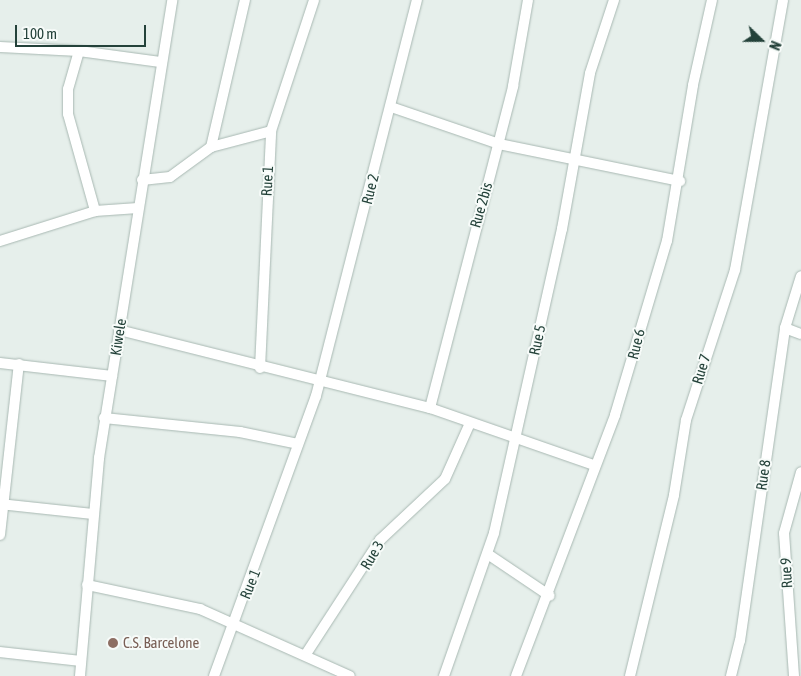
<!DOCTYPE html>
<html>
<head>
<meta charset="utf-8">
<style>
  body { margin:0 }
  #map { position:relative; width:801px; height:676px; overflow:hidden; background:#e6efeb; font-family:"Asap Condensed",sans-serif }
  div>[style] { position:absolute }
  .roads { filter:drop-shadow(0 0 1px #a8b8b2) drop-shadow(0 0 1px #a8b8b2) }
  .minor>* { height:10px; margin:-5px; padding:0 5px; transform-origin:5px; border-radius:5px; background:#fff }
  .dots>* { width:14px; height:14px; translate:-50% -50%; box-sizing:border-box; border:2px solid #f7fbf9; border-radius:50% }
  span { translate:-50% -50%; white-space:nowrap; text-align:center; line-height:1.15; -webkit-text-stroke:4px #f7fbf9; paint-order:stroke }
  .street-label { font-size:15px; color:#24423a }
  .education-label { font-size:15px; color:#785e54 }
  .left { translate:0 -50%; text-align:left }
  .north { position:absolute; left:736px; top:15px; width:50px; height:50px; -webkit-text-stroke:4px #f7fbf9; paint-order:stroke; rotate:112deg; font-size:14px; font-weight:700; line-height:20px; text-align:center; color:#24423a }
  .north::after { content:''; display:block; margin:auto; width:18px; height:22px; background:#24423a; clip-path:polygon(50% 0,100% 100%,50% 72%,0 100%) }
  .scale { position:absolute; left:15px; top:25px; width:131px; height:22px; box-sizing:border-box; border:2px solid #24423a; border-top:0; padding-left:6px; font-size:15px; line-height:18px; white-space:nowrap; color:#24423a; -webkit-text-stroke:4px #f7fbf9; paint-order:stroke }
</style>
</head>
<body>
<div id="map">
  <div class="roads">
    <div class="minor">
      <i style="left:0;top:47px;width:79px;rotate:2.9deg"></i>
      <i style="left:79px;top:51px;width:82px;rotate:7.7deg"></i>
      <i style="left:79px;top:51px;width:40px;rotate:106deg"></i>
      <i style="left:68px;top:89px;width:25px;rotate:90deg"></i>
      <i style="left:68px;top:114px;width:101px;rotate:74.4deg"></i>
      <i style="left:391px;top:107px;width:114px;rotate:18.9deg"></i>
      <i style="left:499px;top:144px;width:185px;rotate:11.6deg"></i>
      <i style="left:211px;top:147px;width:151px;rotate:-77deg"></i>
      <i style="left:142px;top:180px;width:28px;rotate:-6deg"></i>
      <i style="left:170px;top:177px;width:51px;rotate:-36.2deg"></i>
      <i style="left:211px;top:147px;width:62px;rotate:-14.9deg"></i>
      <i style="left:0;top:241px;width:100px;rotate:-17.5deg"></i>
      <i style="left:95px;top:211px;width:43px;rotate:-4deg"></i>
      <i style="left:785px;top:328px;width:17px;rotate:21deg"></i>
      <i style="left:119px;top:330px;width:321px;rotate:14.1deg"></i>
      <i style="left:430px;top:408px;width:174px;rotate:19.2deg"></i>
      <i style="left:0;top:363px;width:113px;rotate:6.6deg"></i>
      <i style="left:260px;top:368px;width:237px;rotate:-87.3deg"></i>
      <i style="left:271px;top:131px;width:138px;rotate:-71.8deg"></i>
      <i style="left:430px;top:408px;width:333px;rotate:-75.5deg"></i>
      <i style="left:513px;top:86px;width:87px;rotate:-80.1deg"></i>
      <i style="left:104px;top:418px;width:137px;rotate:5.9deg"></i>
      <i style="left:240px;top:432px;width:59px;rotate:11.7deg"></i>
      <i style="left:0;top:504px;width:93px;rotate:6.2deg"></i>
      <i style="left:0;top:535px;width:172px;rotate:-83.7deg"></i>
      <i style="left:489px;top:555px;width:73px;rotate:33.9deg"></i>
      <i style="left:87px;top:585px;width:116px;rotate:12deg"></i>
      <i style="left:200px;top:609px;width:164px;rotate:24.1deg"></i>
      <i style="left:0;top:652px;width:81px;rotate:6.3deg"></i>
      <i style="left:306px;top:654px;width:136px;rotate:-57deg"></i>
      <i style="left:380px;top:540px;width:89px;rotate:-43.2deg"></i>
      <i style="left:445px;top:479px;width:61px;rotate:-65.9deg"></i>
      <i style="left:80px;top:676px;width:219px;rotate:-85deg"></i>
      <i style="left:99px;top:458px;width:464px;rotate:-80.9deg"></i>
      <i style="left:214px;top:676px;width:298px;rotate:-70deg"></i>
      <i style="left:316px;top:396px;width:409px;rotate:-75.7deg"></i>
      <i style="left:444px;top:676px;width:151px;rotate:-70.7deg"></i>
      <i style="left:494px;top:533px;width:312px;rotate:-77.4deg"></i>
      <i style="left:562px;top:229px;width:158px;rotate:-79.8deg"></i>
      <i style="left:590px;top:73px;width:77px;rotate:-71.8deg"></i>
      <i style="left:516px;top:676px;width:279px;rotate:-69.2deg"></i>
      <i style="left:615px;top:415px;width:182px;rotate:-73.4deg"></i>
      <i style="left:667px;top:241px;width:158px;rotate:-80.5deg"></i>
      <i style="left:693px;top:85px;width:87px;rotate:-77.4deg"></i>
      <i style="left:630px;top:676px;width:186px;rotate:-76.3deg"></i>
      <i style="left:674px;top:495px;width:76px;rotate:-80.9deg"></i>
      <i style="left:686px;top:420px;width:158px;rotate:-71.9deg"></i>
      <i style="left:735px;top:270px;width:274px;rotate:-79.9deg"></i>
      <i style="left:731px;top:676px;width:36px;rotate:-76deg"></i>
      <i style="left:740px;top:641px;width:316px;rotate:-81.8deg"></i>
      <i style="left:785px;top:328px;width:54px;rotate:-72.9deg"></i>
      <i style="left:794px;top:676px;width:143px;rotate:-94deg"></i>
      <i style="left:784px;top:533px;width:63px;rotate:-74.4deg"></i>
    </div>
  </div>
  <div class="dots">
    <i style="left:113px;top:643px;background:#8d6e63"></i>
  </div>
  <div class="street-label">
    <span style="left:267px;top:181px;rotate:-87deg">Rue 1</span>
    <span style="left:370px;top:189px;rotate:-76deg">Rue 2</span>
    <span style="left:481px;top:205px;rotate:-74deg">Rue 2bis</span>
    <span style="left:118px;top:337px;rotate:-81deg">Kiwele</span>
    <span style="left:537px;top:340px;rotate:-78deg">Rue 5</span>
    <span style="left:636px;top:344px;rotate:-76deg">Rue 6</span>
    <span style="left:701px;top:369px;rotate:-73deg">Rue 7</span>
    <span style="left:763px;top:475px;rotate:-82deg">Rue 8</span>
    <span style="left:372px;top:555px;rotate:-59deg">Rue 3</span>
    <span style="left:786px;top:573px;rotate:-93deg">Rue 9</span>
    <span style="left:250px;top:584px;rotate:-68deg">Rue 1</span>
  </div>
  <div class="education-label">
    <span class="left" style="left:123px;top:643px">C.S. Barcelone</span>
  </div>
  <div class="north">N</div>
  <div class="scale">100 m</div>
</div>
</body>
</html>
